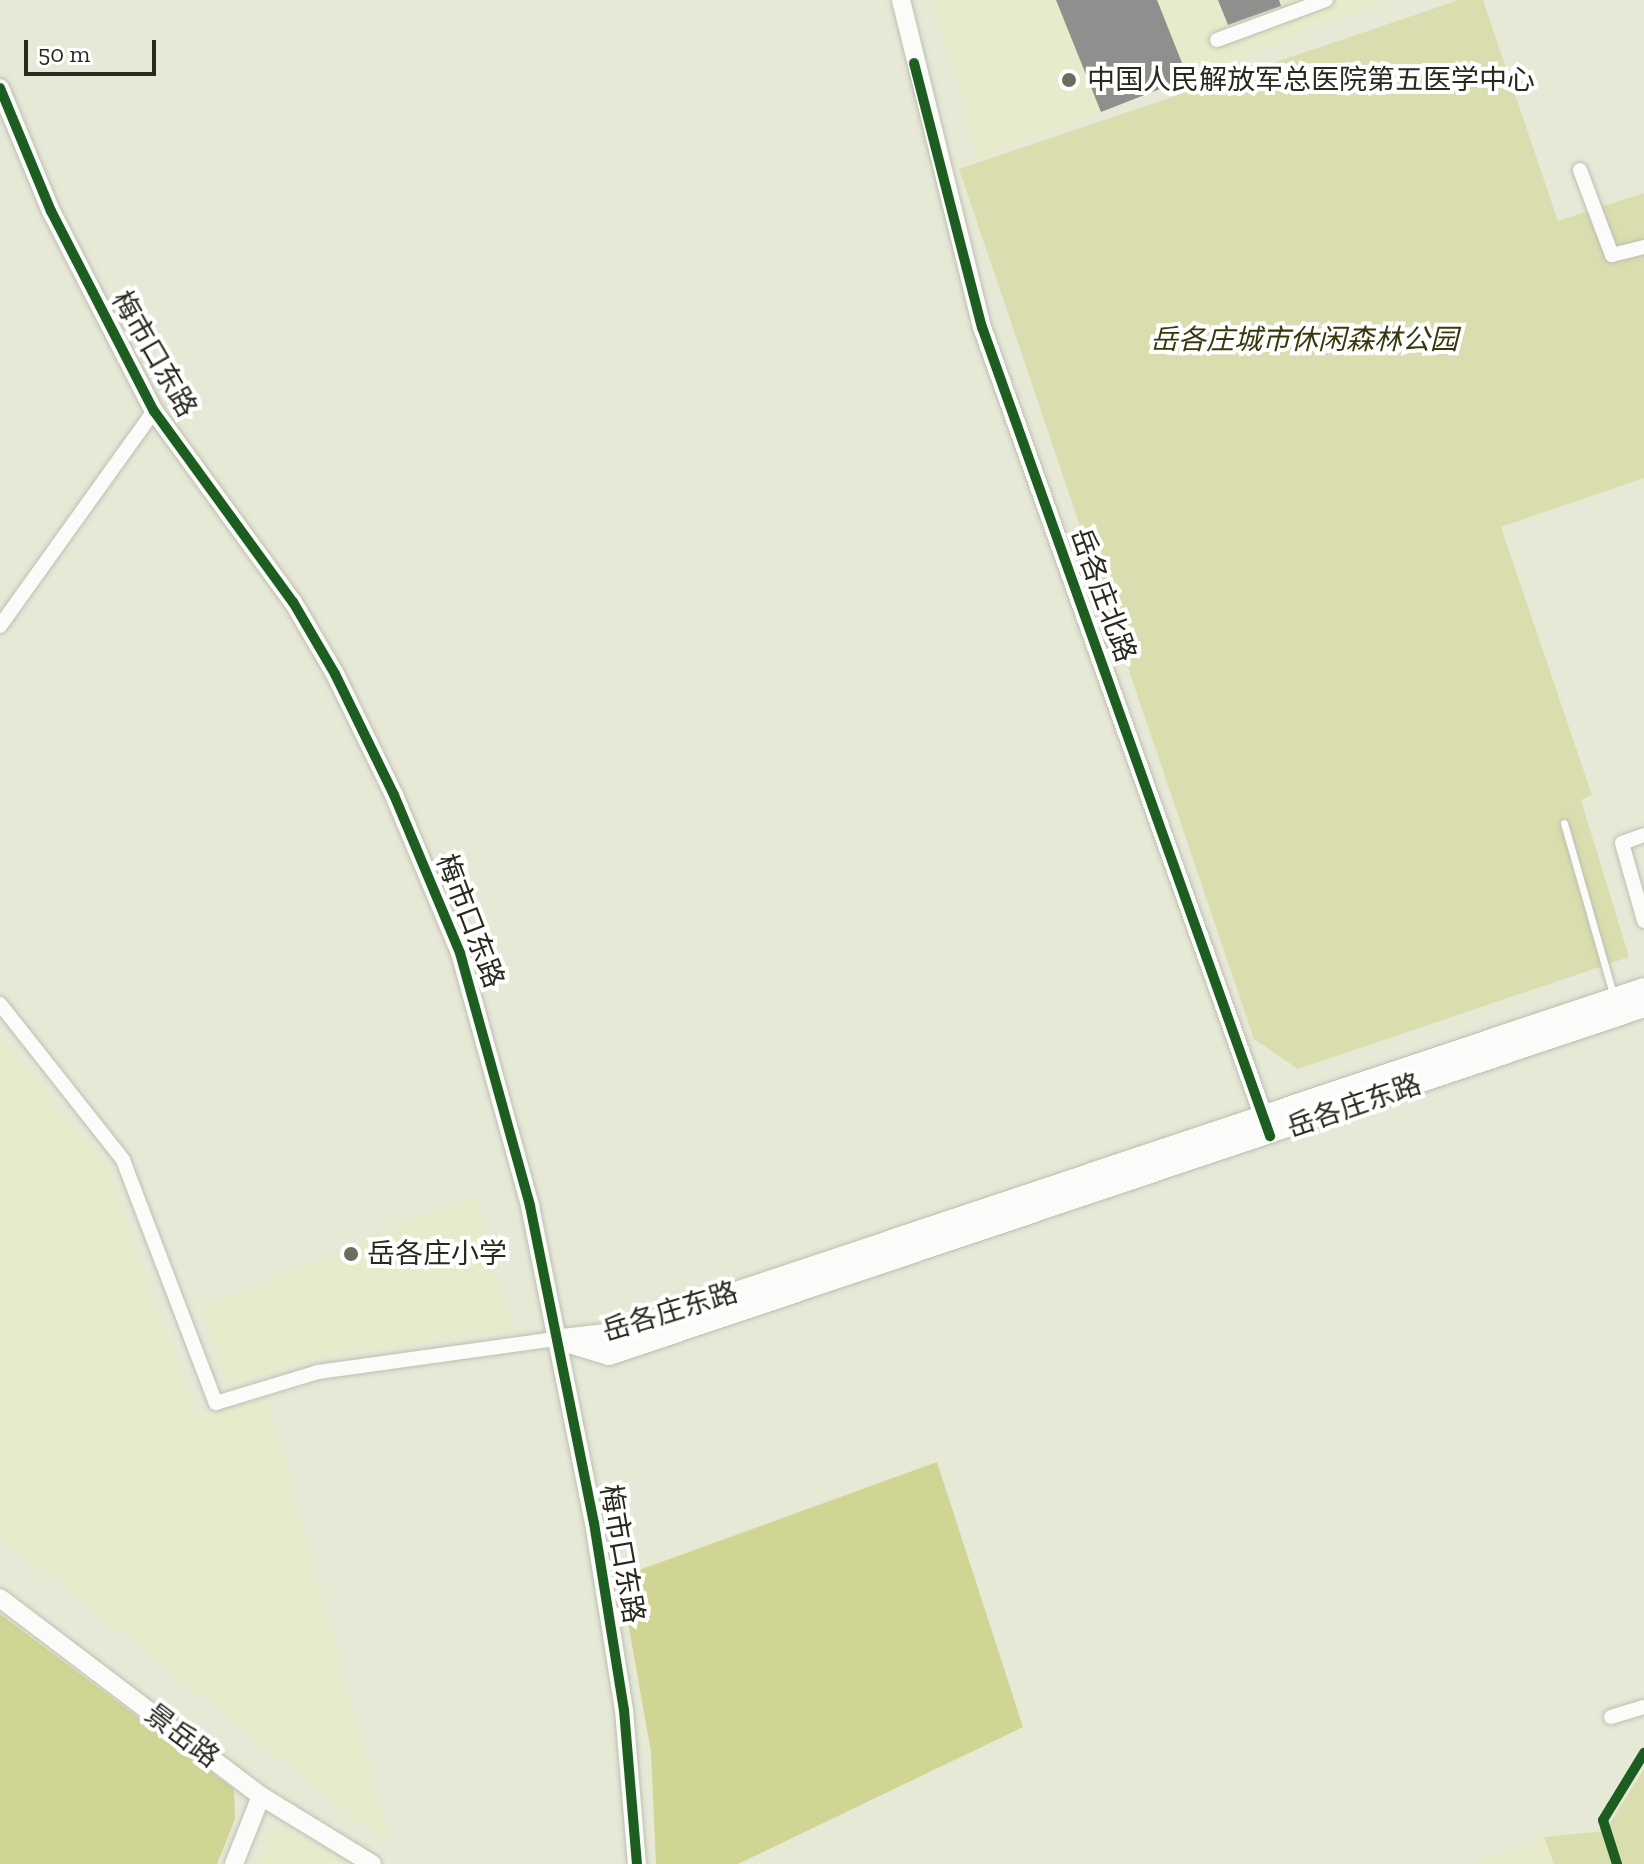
<!DOCTYPE html>
<html>
<head>
<meta charset="utf-8">
<style>
  body { margin:0 }
  #map { position:relative; width:1644px; height:1864px; overflow:hidden; background:#e7e9d7; font-family:"Zilla Slab","Noto Sans SC",serif }
  div>[style] { position:absolute }
  .built>* { inset:0; background:#e7eacb }
  .green>* { inset:0; background:#dadeae }
  .forest>* { inset:0; background:#d0d594 }
  .building>* { inset:0; background:#8f908d }
  .roads { filter:drop-shadow(0 0 2px #bdbfb0) drop-shadow(0 0 2px #bdbfb0) }
  .service>* { height:7px; margin:-3.5px; padding:0 3.5px; transform-origin:3.5px; border-radius:3.5px; background:#fbfcf9 }
  .minor>* { height:14px; margin:-7px; padding:0 7px; transform-origin:7px; border-radius:7px; background:#fbfcf9 }
  .tertiary>* { height:18px; margin:-9px; padding:0 9px; transform-origin:9px; border-radius:9px; background:#fbfcf9 }
  .secondary>* { height:20px; margin:-10px; padding:0 10px; transform-origin:10px; border-radius:10px; background:#fbfcf9 }
  .cycleway>* { height:10px; margin:-5px; padding:0 5px; transform-origin:5px; border-radius:5px; background:#1b5e20 }
  .dots>* { width:22px; height:22px; translate:-50% -50%; box-sizing:border-box; border:4px solid #fff; border-radius:50% }
  span { translate:-50% -50%; white-space:nowrap; text-align:center; line-height:1.15; -webkit-text-stroke:8px #fff; paint-order:stroke }
  .poi-label { font-size:28px; color:#292a1d }
  .left { translate:0 -50%; text-align:left }
  .park-label { font-size:28px; color:#37390d; font-style:italic }
  .street-label { font-size:28px; color:#292a1d }
  .scale { position:absolute; left:24px; top:40px; width:132px; height:36px; box-sizing:border-box; border:4px solid #292a1d; border-top:0; padding-left:10px; font-size:24px; line-height:28px; white-space:nowrap; color:#292a1d; -webkit-text-stroke:6px #fff; paint-order:stroke }
</style>
</head>
<body>
<div id="map">
  <div class="built">
    <i style="clip-path:polygon(933px 0,1387px 0,978px 160px)"></i>
    <i style="clip-path:polygon(0 1035px,107px 1167px,197px 1417px,267px 1397px,391px 1847px,0 1537px)"></i>
    <i style="clip-path:polygon(474px 1195px,513px 1328px,323px 1357px,228px 1385px,199px 1308px)"></i>
    <i style="clip-path:polygon(273px 1826px,296px 1832px,347px 1864px,256px 1864px)"></i>
    <i style="clip-path:polygon(1544px 1837px,1554px 1864px,1470px 1864px)"></i>
  </div>
  <div class="green">
    <i style="clip-path:polygon(1459px 0,1483px 0,1558px 221px,1644px 193px,1644px 478px,1501px 527px,1592px 795px,1581px 800px,1629px 957px,1298px 1069px,1254px 1039px,959px 169px)"></i>
    <i style="clip-path:polygon(1644px 1769px,1644px 1864px,1554px 1864px,1544px 1837px,1605px 1831px)"></i>
  </div>
  <div class="forest">
    <i style="clip-path:polygon(937px 1462px,1023px 1727px,738px 1864px,656px 1864px,651px 1752px,620px 1577px)"></i>
    <i style="clip-path:polygon(0 1614px,234px 1789px,235px 1819px,217px 1864px,0 1864px)"></i>
  </div>
  <div class="building">
    <i style="clip-path:polygon(1056px 0,1157px 0,1188px 78px,1101px 112px)"></i>
    <i style="clip-path:polygon(1218px 0,1279px 0,1281px 6px,1228px 25px)"></i>
  </div>
  <div class="roads">
    <div class="service">
      <i style="left:1564px;top:823px;width:178px;rotate:74deg"></i>
    </div>
    <div class="minor">
      <i style="left:1217px;top:40px;width:116px;rotate:-20.2deg"></i>
      <i style="left:1580px;top:170px;width:91px;rotate:69.4deg"></i>
      <i style="left:1612px;top:255px;width:33px;rotate:-14deg"></i>
      <i style="left:0;top:626px;width:264px;rotate:-54.4deg"></i>
      <i style="left:1644px;top:835px;width:23px;rotate:160deg"></i>
      <i style="left:1622px;top:843px;width:81px;rotate:74.2deg"></i>
      <i style="left:0;top:1004px;width:199px;rotate:51.7deg"></i>
      <i style="left:123px;top:1160px;width:260px;rotate:69.1deg"></i>
      <i style="left:216px;top:1403px;width:107px;rotate:-16.9deg"></i>
      <i style="left:318px;top:1372px;width:240px;rotate:-7.9deg"></i>
      <i style="left:1611px;top:1717px;width:34px;rotate:-17deg"></i>
    </div>
    <div class="tertiary">
      <i style="left:901px;top:0;width:337px;rotate:76.1deg"></i>
      <i style="left:982px;top:327px;width:851px;rotate:70.37deg"></i>
      <i style="left:0;top:88px;width:133px;rotate:67.5deg"></i>
      <i style="left:51px;top:211px;width:225px;rotate:62.8deg"></i>
      <i style="left:154px;top:411px;width:236px;rotate:54deg"></i>
      <i style="left:293px;top:602px;width:83px;rotate:59.7deg"></i>
      <i style="left:335px;top:674px;width:135px;rotate:64deg"></i>
      <i style="left:394px;top:795px;width:171px;rotate:67.3deg"></i>
      <i style="left:460px;top:953px;width:263px;rotate:74.5deg"></i>
      <i style="left:530px;top:1206px;width:323px;rotate:78.6deg"></i>
      <i style="left:594px;top:1523px;width:189px;rotate:80.9deg"></i>
      <i style="left:624px;top:1710px;width:155px;rotate:85.2deg"></i>
      <i style="left:0;top:1598px;width:328px;rotate:37.2deg"></i>
      <i style="left:261px;top:1796px;width:130px;rotate:31.5deg"></i>
      <i style="left:234px;top:1864px;width:73px;rotate:-68.3deg"></i>
    </div>
    <div class="secondary">
      <i style="left:556px;top:1339px;width:55px;rotate:16.8deg"></i>
      <i style="left:609px;top:1355px;width:1092px;rotate:-18.58deg"></i>
      <i style="left:561px;top:1339px;width:53px;rotate:-6.5deg"></i>
      <i style="left:614px;top:1333px;width:1086px;rotate:-18.52deg"></i>
    </div>
  </div>
  <div class="cycleway">
    <i style="left:914px;top:63px;width:273px;rotate:75.6deg"></i>
    <i style="left:982px;top:327px;width:859px;rotate:70.4deg"></i>
    <i style="left:0;top:88px;width:133px;rotate:67.5deg"></i>
    <i style="left:51px;top:211px;width:225px;rotate:62.8deg"></i>
    <i style="left:154px;top:411px;width:236px;rotate:54deg"></i>
    <i style="left:293px;top:602px;width:83px;rotate:59.7deg"></i>
    <i style="left:335px;top:674px;width:135px;rotate:64deg"></i>
    <i style="left:394px;top:795px;width:171px;rotate:67.3deg"></i>
    <i style="left:460px;top:953px;width:263px;rotate:74.5deg"></i>
    <i style="left:530px;top:1206px;width:323px;rotate:78.6deg"></i>
    <i style="left:594px;top:1523px;width:189px;rotate:80.9deg"></i>
    <i style="left:624px;top:1710px;width:155px;rotate:85.2deg"></i>
    <i style="left:1617px;top:1864px;width:46px;rotate:-107.7deg"></i>
    <i style="left:1603px;top:1820px;width:79px;rotate:-58.5deg"></i>
  </div>
  <div class="dots">
    <i style="left:1069px;top:80px;background:#6c6d5e"></i>
    <i style="left:351px;top:1254px;background:#6c6d5e"></i>
  </div>
  <div class="poi-label">
    <span class="left" style="left:1087px;top:80px">中国人民解放军总医院第五医学中心</span>
    <span class="left" style="left:367px;top:1254px">岳各庄小学</span>
  </div>
  <div class="park-label">
    <span style="left:1304px;top:340px">岳各庄城市休闲森林公园</span>
  </div>
  <div class="street-label">
    <span style="left:154px;top:354px;rotate:60deg">梅市口东路</span>
    <span style="left:1103px;top:595px;rotate:70deg">岳各庄北路</span>
    <span style="left:470px;top:921px;rotate:69deg">梅市口东路</span>
    <span style="left:1354px;top:1106px;rotate:-19deg">岳各庄东路</span>
    <span style="left:670px;top:1312px;rotate:-17deg">岳各庄东路</span>
    <span style="left:622px;top:1554px;rotate:80deg">梅市口东路</span>
    <span style="left:182px;top:1736px;rotate:37deg">景岳路</span>
  </div>
  <div class="scale">50 m</div>
</div>
</body>
</html>
